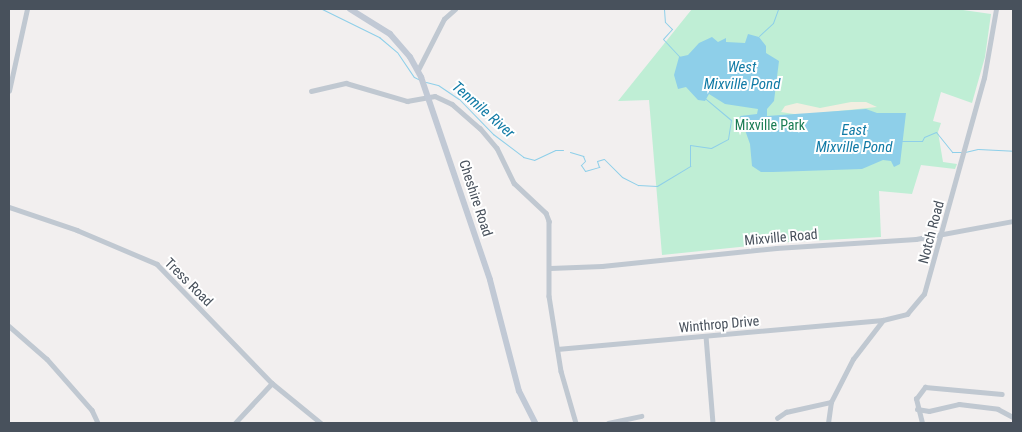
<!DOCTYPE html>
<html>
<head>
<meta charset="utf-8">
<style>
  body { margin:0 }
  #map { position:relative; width:1022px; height:432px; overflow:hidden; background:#f2efef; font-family:"Roboto Condensed",sans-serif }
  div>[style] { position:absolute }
  .green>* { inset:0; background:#bfeed5 }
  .sand>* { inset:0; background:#f2eee1 }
  .water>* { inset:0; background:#8ecfe9 }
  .stream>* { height:1px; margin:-0.5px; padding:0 0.5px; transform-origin:0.5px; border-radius:0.5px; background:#8ecfe9 }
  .street>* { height:4.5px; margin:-2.25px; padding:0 2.25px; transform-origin:2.25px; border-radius:2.25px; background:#c0c8d1 }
  .secondary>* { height:6px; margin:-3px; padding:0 3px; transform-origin:3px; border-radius:3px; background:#c1c9d5 }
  span { translate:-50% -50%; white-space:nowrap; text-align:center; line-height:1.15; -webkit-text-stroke:4px #fff; paint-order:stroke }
  .park-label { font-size:14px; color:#1a7c53 }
  .street-label { font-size:14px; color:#48515c }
  .water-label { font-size:15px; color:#117ba6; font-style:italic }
  .frame { position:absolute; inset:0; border:10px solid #48515c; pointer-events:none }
</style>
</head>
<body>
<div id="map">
  <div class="green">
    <i style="clip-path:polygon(692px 9px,956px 9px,991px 14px,985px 57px,972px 103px,941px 92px,933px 121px,941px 123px,938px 132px,943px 162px,957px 164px,955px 169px,921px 165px,912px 194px,879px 191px,881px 237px,789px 242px,662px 255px,649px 100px,618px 101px)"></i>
  </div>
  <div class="sand">
    <i style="clip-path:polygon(851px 102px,866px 102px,877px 107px,800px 115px,781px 112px,785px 106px,797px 103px,820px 108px)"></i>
  </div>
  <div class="water">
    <i style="clip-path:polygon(748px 34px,759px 37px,766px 46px,766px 53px,779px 61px,774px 101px,767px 109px,767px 116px,866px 109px,877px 113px,906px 113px,900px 164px,894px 167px,891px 161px,883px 160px,862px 169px,773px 172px,761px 172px,752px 166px,750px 144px,740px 116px,757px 114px,758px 109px,725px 104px,709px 94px,705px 101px,698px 100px,686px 87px,678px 89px,674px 75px,679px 57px,688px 55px,699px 43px,712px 37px,718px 42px,726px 38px,726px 42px,745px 43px)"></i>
  </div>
  <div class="stream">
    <i style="left:322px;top:9px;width:64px;rotate:26.2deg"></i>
    <i style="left:379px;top:37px;width:23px;rotate:40deg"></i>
    <i style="left:397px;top:52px;width:30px;rotate:56deg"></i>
    <i style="left:414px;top:77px;width:7px;rotate:27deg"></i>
    <i style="left:664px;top:9px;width:13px;rotate:86deg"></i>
    <i style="left:665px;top:22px;width:10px;rotate:45deg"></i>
    <i style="left:672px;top:29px;width:13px;rotate:132deg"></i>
    <i style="left:663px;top:39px;width:25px;rotate:47deg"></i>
    <i style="left:759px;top:36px;width:19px;rotate:-43deg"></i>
    <i style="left:773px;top:23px;width:15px;rotate:-70deg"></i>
    <i style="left:426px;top:82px;width:12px;rotate:14deg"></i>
    <i style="left:438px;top:85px;width:25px;rotate:34deg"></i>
    <i style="left:459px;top:99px;width:49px;rotate:45.8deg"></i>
    <i style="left:493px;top:134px;width:38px;rotate:37deg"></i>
    <i style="left:523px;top:157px;width:11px;rotate:15deg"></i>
    <i style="left:534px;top:160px;width:23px;rotate:-25deg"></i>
    <i style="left:555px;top:150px;width:8px"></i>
    <i style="left:902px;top:141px;width:20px"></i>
    <i style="left:922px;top:141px;width:4px;rotate:-63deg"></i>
    <i style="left:924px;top:137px;width:13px;rotate:-23deg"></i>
    <i style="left:936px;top:132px;width:26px;rotate:51deg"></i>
    <i style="left:952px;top:152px;width:9px"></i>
    <i style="left:570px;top:152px;width:14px;rotate:17deg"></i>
    <i style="left:583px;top:156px;width:5px;rotate:68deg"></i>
    <i style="left:585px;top:161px;width:6px;rotate:135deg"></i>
    <i style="left:581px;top:165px;width:7px;rotate:56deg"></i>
    <i style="left:585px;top:171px;width:15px;rotate:-16deg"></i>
    <i style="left:599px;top:167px;width:6px;rotate:-108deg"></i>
    <i style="left:597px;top:161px;width:7px;rotate:-16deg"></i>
    <i style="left:604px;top:159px;width:25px;rotate:45deg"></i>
    <i style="left:622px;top:177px;width:18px;rotate:27deg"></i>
    <i style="left:638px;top:185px;width:19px;rotate:3deg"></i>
    <i style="left:657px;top:186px;width:39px;rotate:-31deg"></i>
    <i style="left:690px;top:166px;width:21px;rotate:-90deg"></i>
    <i style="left:690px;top:145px;width:21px;rotate:8deg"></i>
    <i style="left:711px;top:148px;width:19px;rotate:-28deg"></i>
    <i style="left:728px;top:139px;width:19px;rotate:-81deg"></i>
    <i style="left:731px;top:120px;width:33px;rotate:-140deg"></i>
    <i style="left:965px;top:152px;width:13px;rotate:-13deg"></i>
    <i style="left:978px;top:149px;width:35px;rotate:3deg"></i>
  </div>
  <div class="street">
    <i style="left:418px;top:70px;width:57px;rotate:-63deg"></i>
    <i style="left:444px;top:19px;width:15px;rotate:-42deg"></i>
    <i style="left:9px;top:91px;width:84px;rotate:-77.6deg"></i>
    <i style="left:311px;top:91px;width:36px;rotate:-13deg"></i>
    <i style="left:346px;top:83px;width:64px;rotate:16.4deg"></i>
    <i style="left:407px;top:101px;width:28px;rotate:-10deg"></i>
    <i style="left:435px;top:96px;width:19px;rotate:25deg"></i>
    <i style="left:452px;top:104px;width:37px;rotate:41deg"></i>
    <i style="left:480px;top:128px;width:26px;rotate:50deg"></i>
    <i style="left:497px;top:148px;width:39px;rotate:64deg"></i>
    <i style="left:514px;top:183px;width:44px;rotate:43.2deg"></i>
    <i style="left:546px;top:213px;width:9px;rotate:69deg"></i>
    <i style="left:549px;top:221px;width:75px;rotate:90deg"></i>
    <i style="left:549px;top:296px;width:76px;rotate:80.9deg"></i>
    <i style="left:561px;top:371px;width:54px;rotate:73.9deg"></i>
    <i style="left:9px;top:207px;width:72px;rotate:18.7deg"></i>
    <i style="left:77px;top:230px;width:87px;rotate:23deg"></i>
    <i style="left:157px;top:264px;width:165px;rotate:46deg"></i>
    <i style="left:272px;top:383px;width:63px;rotate:39.2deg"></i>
    <i style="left:550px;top:268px;width:52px;rotate:-2.2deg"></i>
    <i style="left:602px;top:266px;width:175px;rotate:-5.9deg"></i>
    <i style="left:776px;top:248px;width:140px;rotate:-3.7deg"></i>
    <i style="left:916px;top:239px;width:99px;rotate:-10.5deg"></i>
    <i style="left:9px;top:326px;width:50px;rotate:41deg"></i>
    <i style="left:47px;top:359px;width:68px;rotate:48.6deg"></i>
    <i style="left:92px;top:410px;width:14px;rotate:65deg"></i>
    <i style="left:706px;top:336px;width:87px;rotate:85.4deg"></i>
    <i style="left:557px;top:349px;width:327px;rotate:-5.1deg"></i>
    <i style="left:917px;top:409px;width:12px;rotate:9deg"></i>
    <i style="left:929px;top:411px;width:31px;rotate:-13deg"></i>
    <i style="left:959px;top:404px;width:39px;rotate:7deg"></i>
    <i style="left:998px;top:409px;width:17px;rotate:28deg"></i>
    <i style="left:777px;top:418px;width:11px;rotate:-34deg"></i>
    <i style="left:786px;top:412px;width:46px;rotate:-12.5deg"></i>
    <i style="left:235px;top:423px;width:54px;rotate:-47.2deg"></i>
    <i style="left:608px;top:423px;width:34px;rotate:-12deg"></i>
    <i style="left:828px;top:423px;width:21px;rotate:-82deg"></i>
    <i style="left:831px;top:402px;width:48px;rotate:-62.9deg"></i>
    <i style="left:853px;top:359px;width:49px;rotate:-52.4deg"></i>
    <i style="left:883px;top:320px;width:25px;rotate:-14deg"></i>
    <i style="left:907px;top:314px;width:26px;rotate:-50deg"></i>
    <i style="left:924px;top:294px;width:224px;rotate:-74.5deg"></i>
    <i style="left:984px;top:78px;width:70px;rotate:-80.1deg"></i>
    <i style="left:922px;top:423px;width:25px;rotate:-104deg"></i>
    <i style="left:916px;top:399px;width:15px;rotate:-53deg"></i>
    <i style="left:925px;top:387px;width:77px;rotate:5.2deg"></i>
  </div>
  <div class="secondary">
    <i style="left:350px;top:9px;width:47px;rotate:32deg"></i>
    <i style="left:390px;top:34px;width:30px;rotate:49deg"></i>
    <i style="left:410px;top:57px;width:23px;rotate:61deg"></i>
    <i style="left:421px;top:77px;width:214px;rotate:71.2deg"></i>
    <i style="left:490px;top:280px;width:115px;rotate:75.4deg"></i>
    <i style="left:519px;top:391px;width:36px;rotate:63deg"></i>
  </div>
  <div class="park-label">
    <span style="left:770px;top:125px">Mixville Park</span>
  </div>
  <div class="street-label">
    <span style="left:476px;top:198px;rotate:72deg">Cheshire Road</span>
    <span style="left:931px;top:232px;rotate:-75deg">Notch Road</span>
    <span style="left:781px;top:237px;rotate:-5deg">Mixville Road</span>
    <span style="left:189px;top:282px;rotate:45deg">Tress Road</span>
    <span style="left:719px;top:324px;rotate:-5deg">Winthrop Drive</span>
  </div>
  <div class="water-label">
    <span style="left:742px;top:76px">West<br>Mixville Pond</span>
    <span style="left:483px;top:110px;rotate:41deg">Tenmile River</span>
    <span style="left:854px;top:139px">East<br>Mixville Pond</span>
  </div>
  <div class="frame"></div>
</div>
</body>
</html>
